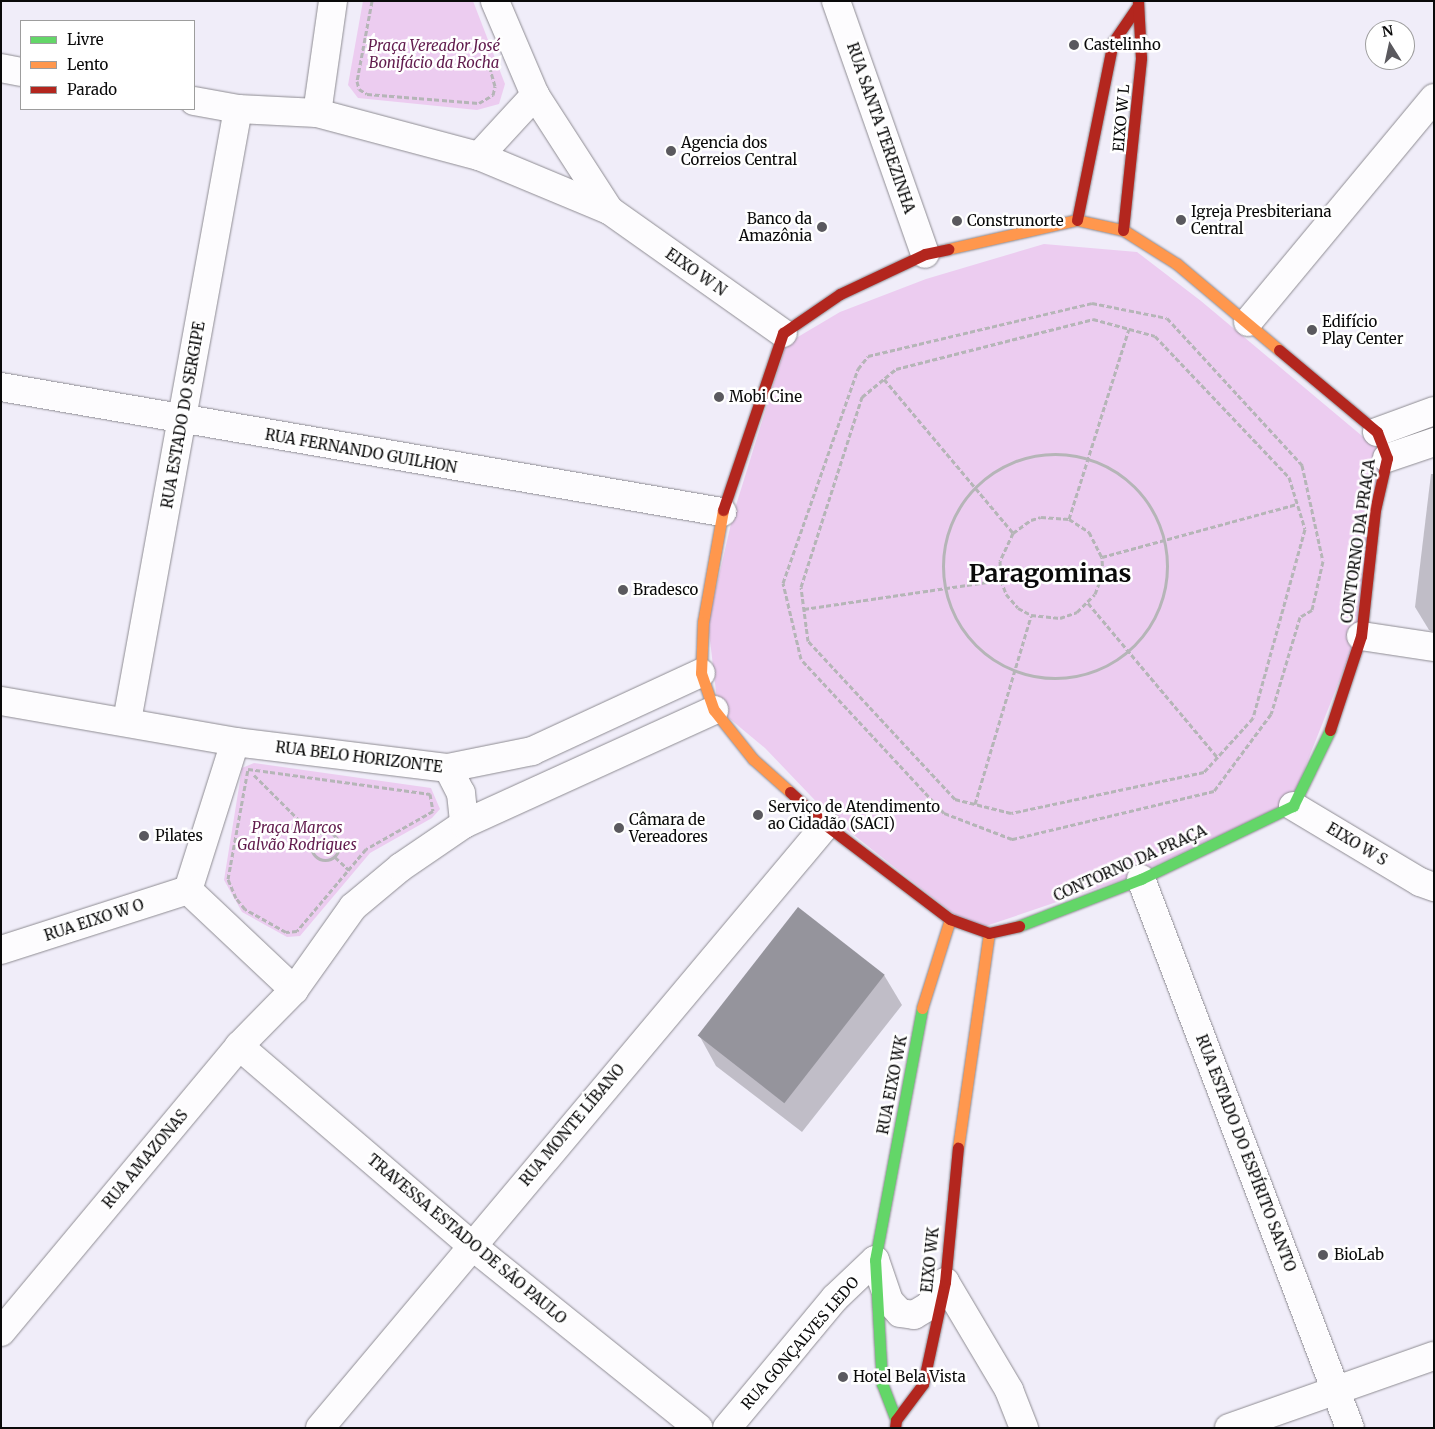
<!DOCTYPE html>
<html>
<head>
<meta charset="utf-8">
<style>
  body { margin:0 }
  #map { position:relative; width:1435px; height:1429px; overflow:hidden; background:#f0edf9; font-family:Merriweather,serif }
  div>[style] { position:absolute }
  .green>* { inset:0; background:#ecccf0 }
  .shadow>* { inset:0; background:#0003 }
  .building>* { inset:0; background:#95949c; transform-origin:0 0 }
  .path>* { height:3px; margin-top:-1.5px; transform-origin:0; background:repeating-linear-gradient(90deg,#b5b5b7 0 5px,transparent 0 7.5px) }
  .path>.ring { margin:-1.5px; padding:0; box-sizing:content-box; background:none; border:3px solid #b5b5b7; border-radius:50% }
  .roads { filter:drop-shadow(0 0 1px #8e8c92) drop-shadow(0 0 1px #8e8c92) }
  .street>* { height:28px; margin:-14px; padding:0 14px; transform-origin:14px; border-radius:14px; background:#fdfcfe }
  .fast>* { height:11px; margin:-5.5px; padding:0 5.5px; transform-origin:5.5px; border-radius:5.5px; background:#63d668 }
  .slow>* { height:11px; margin:-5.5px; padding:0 5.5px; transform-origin:5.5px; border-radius:5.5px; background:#ff974d }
  .jam>* { height:11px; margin:-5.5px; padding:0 5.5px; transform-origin:5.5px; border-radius:5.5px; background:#b3261e }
  .dots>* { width:14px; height:14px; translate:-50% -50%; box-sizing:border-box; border:2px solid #fff; border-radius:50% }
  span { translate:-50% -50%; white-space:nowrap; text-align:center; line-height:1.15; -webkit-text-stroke:5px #fff; paint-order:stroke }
  .park-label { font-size:15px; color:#611b4d; font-style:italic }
  .poi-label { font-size:15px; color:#0a0a0a }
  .left { translate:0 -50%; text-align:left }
  .right { translate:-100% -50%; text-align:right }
  .street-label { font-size:15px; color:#0a0a0a }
  .town-label { font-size:25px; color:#0a0a0a; font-weight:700 }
  .frame { position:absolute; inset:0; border:2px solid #0a0a0a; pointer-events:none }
  .legend { position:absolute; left:20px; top:20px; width:175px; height:90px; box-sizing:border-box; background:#fff; border:1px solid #9d9d9d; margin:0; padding:6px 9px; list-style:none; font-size:15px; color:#0a0a0a }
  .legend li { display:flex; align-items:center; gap:10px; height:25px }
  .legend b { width:25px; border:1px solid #9d9d9d }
  .north { position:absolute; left:1365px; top:20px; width:50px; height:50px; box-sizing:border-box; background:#fff; border:1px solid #9d9d9d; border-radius:50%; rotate:350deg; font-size:14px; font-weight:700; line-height:20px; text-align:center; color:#0a0a0a }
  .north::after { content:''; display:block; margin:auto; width:18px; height:22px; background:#5a595e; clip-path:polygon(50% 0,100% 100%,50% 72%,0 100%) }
</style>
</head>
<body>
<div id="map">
  <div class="green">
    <i style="clip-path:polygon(363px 1px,473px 1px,505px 84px,499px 104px,477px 110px,358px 98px,348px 85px)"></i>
    <i style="clip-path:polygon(1044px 244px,1137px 252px,1201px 301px,1380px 451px,1357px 636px,1291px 803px,1125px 879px,974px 930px,831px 817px,765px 748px,718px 709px,708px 623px,733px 515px,786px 344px,840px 312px,926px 279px)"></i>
    <i style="clip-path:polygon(254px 763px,431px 788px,440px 809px,432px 818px,370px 853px,300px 936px,287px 937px,242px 912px,224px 880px,242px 768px)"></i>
  </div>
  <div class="shadow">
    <i style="clip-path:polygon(1431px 474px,1434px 474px,1434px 632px,1429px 630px,1415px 607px)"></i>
    <i style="clip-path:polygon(884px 975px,902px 1005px,802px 1132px,716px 1066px,699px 1035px)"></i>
  </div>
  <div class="building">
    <i style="left:798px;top:907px;width:110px;height:163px;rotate:38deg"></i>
  </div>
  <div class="path">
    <i style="left:372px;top:1px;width:81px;rotate:100.6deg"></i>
    <i style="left:357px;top:81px;width:8px;rotate:76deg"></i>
    <i style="left:359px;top:89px;width:9px;rotate:32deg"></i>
    <i style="left:367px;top:94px;width:112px;rotate:4.6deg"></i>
    <i style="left:479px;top:103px;width:16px;rotate:-30deg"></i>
    <i style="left:493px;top:95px;width:9px;rotate:-77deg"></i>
    <i style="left:495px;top:86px;width:18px;rotate:-106deg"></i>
    <i style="left:1092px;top:303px;width:76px;rotate:11.3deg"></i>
    <i style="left:1167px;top:318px;width:200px;rotate:47.4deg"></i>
    <i style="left:1302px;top:465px;width:98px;rotate:77.7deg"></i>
    <i style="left:1323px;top:561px;width:50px;rotate:102.7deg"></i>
    <i style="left:1312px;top:610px;width:14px;rotate:150deg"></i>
    <i style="left:1300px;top:617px;width:101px;rotate:106.6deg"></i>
    <i style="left:1271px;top:714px;width:96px;rotate:126.5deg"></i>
    <i style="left:1214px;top:791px;width:208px;rotate:166.6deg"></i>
    <i style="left:1012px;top:839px;width:73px;rotate:-159.1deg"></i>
    <i style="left:944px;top:813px;width:210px;rotate:-132.9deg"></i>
    <i style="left:801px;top:659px;width:78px;rotate:-103.3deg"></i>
    <i style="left:783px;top:583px;width:227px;rotate:-70.7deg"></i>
    <i style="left:858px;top:369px;width:16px;rotate:-52deg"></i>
    <i style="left:868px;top:356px;width:230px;rotate:-13.3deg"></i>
    <i style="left:1093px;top:319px;width:64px;rotate:15.3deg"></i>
    <i style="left:1155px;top:336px;width:195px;rotate:46.5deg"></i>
    <i style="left:1289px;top:477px;width:54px;rotate:72.9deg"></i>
    <i style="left:1305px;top:529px;width:196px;rotate:105.4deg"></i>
    <i style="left:1253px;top:718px;width:73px;rotate:132.2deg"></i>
    <i style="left:1204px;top:772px;width:197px;rotate:168deg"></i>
    <i style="left:1011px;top:813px;width:58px;rotate:-166deg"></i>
    <i style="left:955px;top:799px;width:216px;rotate:-132.9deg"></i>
    <i style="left:808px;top:641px;width:54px;rotate:-97.4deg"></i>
    <i style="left:801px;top:587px;width:200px;rotate:-72.2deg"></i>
    <i style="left:862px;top:397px;width:44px;rotate:-39.5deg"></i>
    <i style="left:896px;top:369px;width:203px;rotate:-14.2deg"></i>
    <i style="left:884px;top:379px;width:201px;rotate:50deg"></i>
    <i style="left:1013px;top:533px;width:22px;rotate:-36deg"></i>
    <i style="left:1031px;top:520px;width:10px;rotate:-17deg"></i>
    <i style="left:1041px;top:517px;width:28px;rotate:4deg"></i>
    <i style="left:1069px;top:519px;width:199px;rotate:-72.5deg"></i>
    <i class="ring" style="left:943px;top:454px;width:221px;height:221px"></i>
    <i style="left:1069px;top:519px;width:24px;rotate:33deg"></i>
    <i style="left:1089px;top:532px;width:28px;rotate:63deg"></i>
    <i style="left:1013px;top:533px;width:31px;rotate:115deg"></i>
    <i style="left:1000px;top:561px;width:19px;rotate:87deg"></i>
    <i style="left:1001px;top:580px;width:15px;rotate:70deg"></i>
    <i style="left:1006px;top:594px;width:18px;rotate:49deg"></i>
    <i style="left:1018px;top:608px;width:15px;rotate:28deg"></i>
    <i style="left:1031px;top:615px;width:29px;rotate:6deg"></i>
    <i style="left:1060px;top:618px;width:18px;rotate:-19deg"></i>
    <i style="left:1077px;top:612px;width:25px;rotate:-45deg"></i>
    <i style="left:1095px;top:594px;width:22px;rotate:-69deg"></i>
    <i style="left:1103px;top:573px;width:16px;rotate:-94deg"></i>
    <i style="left:1102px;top:557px;width:202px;rotate:-15.2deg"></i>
    <i style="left:1088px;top:603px;width:201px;rotate:50deg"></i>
    <i style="left:804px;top:609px;width:199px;rotate:-8.4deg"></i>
    <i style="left:248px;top:769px;width:184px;rotate:7.8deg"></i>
    <i style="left:430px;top:794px;width:17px;rotate:80deg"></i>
    <i style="left:433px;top:811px;width:77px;rotate:150.4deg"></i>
    <i style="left:366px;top:849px;width:107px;rotate:130.1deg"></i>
    <i style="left:297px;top:931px;width:11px;rotate:175deg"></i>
    <i style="left:286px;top:932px;width:47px;rotate:-150.7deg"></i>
    <i style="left:245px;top:909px;width:14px;rotate:-129deg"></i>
    <i style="left:236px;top:898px;width:21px;rotate:-113deg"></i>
    <i style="left:228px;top:879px;width:112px;rotate:-79.7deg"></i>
    <i style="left:254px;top:775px;width:86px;rotate:45deg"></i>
    <i style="left:975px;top:804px;width:196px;rotate:-73.4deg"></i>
    <i class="ring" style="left:311px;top:832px;width:25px;height:25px"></i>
    <i style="left:335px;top:857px;width:19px;rotate:43deg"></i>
  </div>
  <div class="roads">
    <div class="street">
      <i style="left:333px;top:1px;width:113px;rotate:98.1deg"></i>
      <i style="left:317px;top:113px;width:168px;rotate:14.9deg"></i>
      <i style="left:479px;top:156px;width:141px;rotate:22.6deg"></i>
      <i style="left:609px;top:210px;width:213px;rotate:35.3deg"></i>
      <i style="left:836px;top:1px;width:268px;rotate:70.6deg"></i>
      <i style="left:1px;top:68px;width:20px;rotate:11deg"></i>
      <i style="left:535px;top:95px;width:137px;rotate:57.2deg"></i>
      <i style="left:194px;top:101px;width:45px;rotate:10.3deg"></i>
      <i style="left:238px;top:109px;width:79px;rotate:2.9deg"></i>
      <i style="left:479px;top:156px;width:83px;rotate:-47.4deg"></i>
      <i style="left:535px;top:95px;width:102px;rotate:-113.1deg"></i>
      <i style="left:1248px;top:322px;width:291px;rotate:-50.3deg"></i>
      <i style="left:1px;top:387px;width:732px;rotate:9.84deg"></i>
      <i style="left:1377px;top:432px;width:61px;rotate:-20.2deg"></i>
      <i style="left:1387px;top:458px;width:50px;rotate:-18.8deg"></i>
      <i style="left:1361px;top:636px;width:74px;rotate:8.6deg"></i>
      <i style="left:1px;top:701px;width:238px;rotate:9.9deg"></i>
      <i style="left:235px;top:742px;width:215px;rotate:7deg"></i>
      <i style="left:448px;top:768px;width:86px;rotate:-11.4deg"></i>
      <i style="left:532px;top:751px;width:186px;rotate:-24.8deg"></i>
      <i style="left:127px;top:721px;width:622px;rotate:-79.72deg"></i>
      <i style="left:235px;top:742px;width:155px;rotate:107.6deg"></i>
      <i style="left:188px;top:890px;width:146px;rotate:43.3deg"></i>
      <i style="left:448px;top:768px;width:28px;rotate:63deg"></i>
      <i style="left:461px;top:793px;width:31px;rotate:84deg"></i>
      <i style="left:1293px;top:806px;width:148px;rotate:30.9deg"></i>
      <i style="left:1420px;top:882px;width:15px;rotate:20deg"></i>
      <i style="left:1141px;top:879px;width:587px;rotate:69.16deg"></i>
      <i style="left:1px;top:950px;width:196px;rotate:-17.8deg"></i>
      <i style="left:239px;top:1046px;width:306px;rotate:40.6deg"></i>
      <i style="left:471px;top:1245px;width:292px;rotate:38.8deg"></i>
      <i style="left:1px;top:1332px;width:372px;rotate:-50.2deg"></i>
      <i style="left:239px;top:1046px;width:78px;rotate:-45.5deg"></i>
      <i style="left:294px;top:990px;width:102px;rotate:-54.6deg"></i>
      <i style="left:353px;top:907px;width:62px;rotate:-39.8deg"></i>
      <i style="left:401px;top:867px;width:76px;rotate:-34.3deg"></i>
      <i style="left:464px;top:824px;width:275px;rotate:-24.5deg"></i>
      <i style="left:320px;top:1428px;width:787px;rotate:-50deg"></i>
      <i style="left:727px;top:1428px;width:169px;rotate:-50.3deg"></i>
      <i style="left:835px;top:1298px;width:55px;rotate:-43.5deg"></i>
      <i style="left:875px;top:1260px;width:43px;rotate:71.1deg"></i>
      <i style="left:889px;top:1301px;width:16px;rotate:47deg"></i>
      <i style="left:900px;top:1313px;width:14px;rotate:8deg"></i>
      <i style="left:914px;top:1315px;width:17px;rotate:-31deg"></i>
      <i style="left:929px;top:1306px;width:29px;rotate:-56deg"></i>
      <i style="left:945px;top:1282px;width:126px;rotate:59.3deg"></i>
      <i style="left:1009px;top:1390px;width:41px;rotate:68.5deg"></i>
      <i style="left:1229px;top:1428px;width:217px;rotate:-19.4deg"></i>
    </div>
    <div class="fast">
      <i style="left:1019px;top:926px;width:131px;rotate:-21.1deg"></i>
      <i style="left:1141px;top:879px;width:169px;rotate:-25.7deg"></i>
      <i style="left:1293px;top:806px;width:85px;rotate:-64deg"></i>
      <i style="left:896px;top:1420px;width:39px;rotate:-111deg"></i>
      <i style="left:882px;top:1384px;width:124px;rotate:-93.2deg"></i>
      <i style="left:875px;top:1260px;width:256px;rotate:-79.4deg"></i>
    </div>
    <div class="slow">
      <i style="left:1077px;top:220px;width:47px;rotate:12.3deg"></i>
      <i style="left:1123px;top:230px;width:64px;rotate:32.2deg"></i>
      <i style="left:1177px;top:264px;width:133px;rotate:40.1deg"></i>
      <i style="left:948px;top:249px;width:132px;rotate:-12.7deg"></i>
      <i style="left:723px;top:510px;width:114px;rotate:100.1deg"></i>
      <i style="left:703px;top:622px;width:51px;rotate:92.2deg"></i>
      <i style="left:701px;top:673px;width:39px;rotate:71deg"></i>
      <i style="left:714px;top:710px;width:63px;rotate:51.5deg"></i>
      <i style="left:753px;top:759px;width:50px;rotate:41.7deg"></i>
      <i style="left:922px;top:1008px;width:93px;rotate:-72.5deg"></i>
      <i style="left:958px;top:1148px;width:217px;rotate:-81.8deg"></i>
    </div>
    <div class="jam">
      <i style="left:1077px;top:220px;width:182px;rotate:-78.6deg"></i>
      <i style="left:1113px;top:42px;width:42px;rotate:-55.6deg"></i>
      <i style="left:1123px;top:230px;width:173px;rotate:-84deg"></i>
      <i style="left:1141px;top:58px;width:57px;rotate:-93deg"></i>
      <i style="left:1279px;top:350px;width:128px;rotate:39.9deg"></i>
      <i style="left:1377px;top:432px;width:28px;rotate:69deg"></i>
      <i style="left:1387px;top:458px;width:53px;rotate:103deg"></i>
      <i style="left:1375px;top:510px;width:127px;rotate:96.3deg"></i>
      <i style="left:1361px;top:636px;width:99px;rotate:108.3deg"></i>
      <i style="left:723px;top:510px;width:187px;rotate:-71.3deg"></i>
      <i style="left:783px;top:333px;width:69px;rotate:-34.4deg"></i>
      <i style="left:840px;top:294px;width:94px;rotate:-25.2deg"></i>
      <i style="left:925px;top:254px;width:24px;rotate:-12deg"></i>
      <i style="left:790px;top:792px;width:49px;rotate:42.5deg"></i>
      <i style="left:826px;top:825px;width:156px;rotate:37.2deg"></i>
      <i style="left:950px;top:919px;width:41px;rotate:19.7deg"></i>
      <i style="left:989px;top:933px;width:31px;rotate:-13deg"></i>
      <i style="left:895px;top:1428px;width:8px;rotate:-83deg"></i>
      <i style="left:896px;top:1420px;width:45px;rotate:-53.1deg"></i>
      <i style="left:923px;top:1384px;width:104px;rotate:-77.8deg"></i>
      <i style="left:945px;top:1282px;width:135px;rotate:-84.5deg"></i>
    </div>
  </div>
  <div class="dots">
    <i style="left:1074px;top:45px;background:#5a595e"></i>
    <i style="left:671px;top:151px;background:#5a595e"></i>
    <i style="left:1181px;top:220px;background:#5a595e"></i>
    <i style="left:957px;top:221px;background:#5a595e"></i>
    <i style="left:822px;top:227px;background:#5a595e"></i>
    <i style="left:1312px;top:330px;background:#5a595e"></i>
    <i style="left:719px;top:397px;background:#5a595e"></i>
    <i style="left:623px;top:590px;background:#5a595e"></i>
    <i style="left:758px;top:815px;background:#5a595e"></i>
    <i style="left:619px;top:828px;background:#5a595e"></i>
    <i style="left:144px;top:836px;background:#5a595e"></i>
    <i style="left:1323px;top:1255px;background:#5a595e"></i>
    <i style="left:843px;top:1377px;background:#5a595e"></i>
  </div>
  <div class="park-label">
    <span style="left:434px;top:54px">Praça Vereador José<br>Bonifácio da Rocha</span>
    <span style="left:297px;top:836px">Praça Marcos<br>Galvão Rodrigues</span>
  </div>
  <div class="poi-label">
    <span class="left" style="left:1084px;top:45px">Castelinho</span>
    <span class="left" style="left:681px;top:151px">Agencia dos<br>Correios Central</span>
    <span class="left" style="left:1191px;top:220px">Igreja Presbiteriana<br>Central</span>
    <span class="right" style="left:812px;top:227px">Banco da<br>Amazônia</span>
    <span class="left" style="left:967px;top:221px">Construnorte</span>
    <span class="left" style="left:1322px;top:330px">Edifício<br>Play Center</span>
    <span class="left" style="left:729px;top:397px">Mobi Cine</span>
    <span class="left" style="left:633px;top:590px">Bradesco</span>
    <span class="left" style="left:768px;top:815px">Serviço de Atendimento<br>ao Cidadão (SACI)</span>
    <span class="left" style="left:629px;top:828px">Câmara de<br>Vereadores</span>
    <span class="left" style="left:155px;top:836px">Pilates</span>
    <span class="left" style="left:1334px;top:1255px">BioLab</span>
    <span class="left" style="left:853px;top:1377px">Hotel Bela Vista</span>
  </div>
  <div class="street-label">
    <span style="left:1121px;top:118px;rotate:-85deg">EIXO W L</span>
    <span style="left:881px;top:128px;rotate:71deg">RUA SANTA TEREZINHA</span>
    <span style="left:696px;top:272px;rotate:35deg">EIXO W N</span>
    <span style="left:183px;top:415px;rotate:-80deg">RUA ESTADO DO SERGIPE</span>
    <span style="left:361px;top:451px;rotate:10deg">RUA FERNANDO GUILHON</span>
    <span style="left:1358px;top:541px;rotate:-82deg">CONTORNO DA PRAÇA</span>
    <span style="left:359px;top:757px;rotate:7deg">RUA BELO HORIZONTE</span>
    <span style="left:1357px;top:844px;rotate:31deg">EIXO W S</span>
    <span style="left:1130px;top:863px;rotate:-24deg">CONTORNO DA PRAÇA</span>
    <span style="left:94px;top:920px;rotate:-18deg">RUA EIXO W O</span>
    <span style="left:892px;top:1085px;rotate:-79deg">RUA EIXO WK</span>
    <span style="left:572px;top:1125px;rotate:-50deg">RUA MONTE LÍBANO</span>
    <span style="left:1246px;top:1153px;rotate:69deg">RUA ESTADO DO ESPÍRITO SANTO</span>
    <span style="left:145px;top:1159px;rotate:-50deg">RUA AMAZONAS</span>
    <span style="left:467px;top:1239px;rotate:40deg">TRAVESSA ESTADO DE SÃO PAULO</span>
    <span style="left:930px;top:1260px;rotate:-84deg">EIXO WK</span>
    <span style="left:800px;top:1343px;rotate:-49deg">RUA GONÇALVES LEDO</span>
  </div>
  <div class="town-label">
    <span style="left:1050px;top:573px">Paragominas</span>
  </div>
  <div class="frame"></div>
  <ul class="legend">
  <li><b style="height:6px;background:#63d668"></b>Livre</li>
  <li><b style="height:6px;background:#ff974d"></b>Lento</li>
  <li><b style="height:6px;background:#b3261e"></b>Parado</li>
  </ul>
  <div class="north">N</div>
</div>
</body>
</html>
